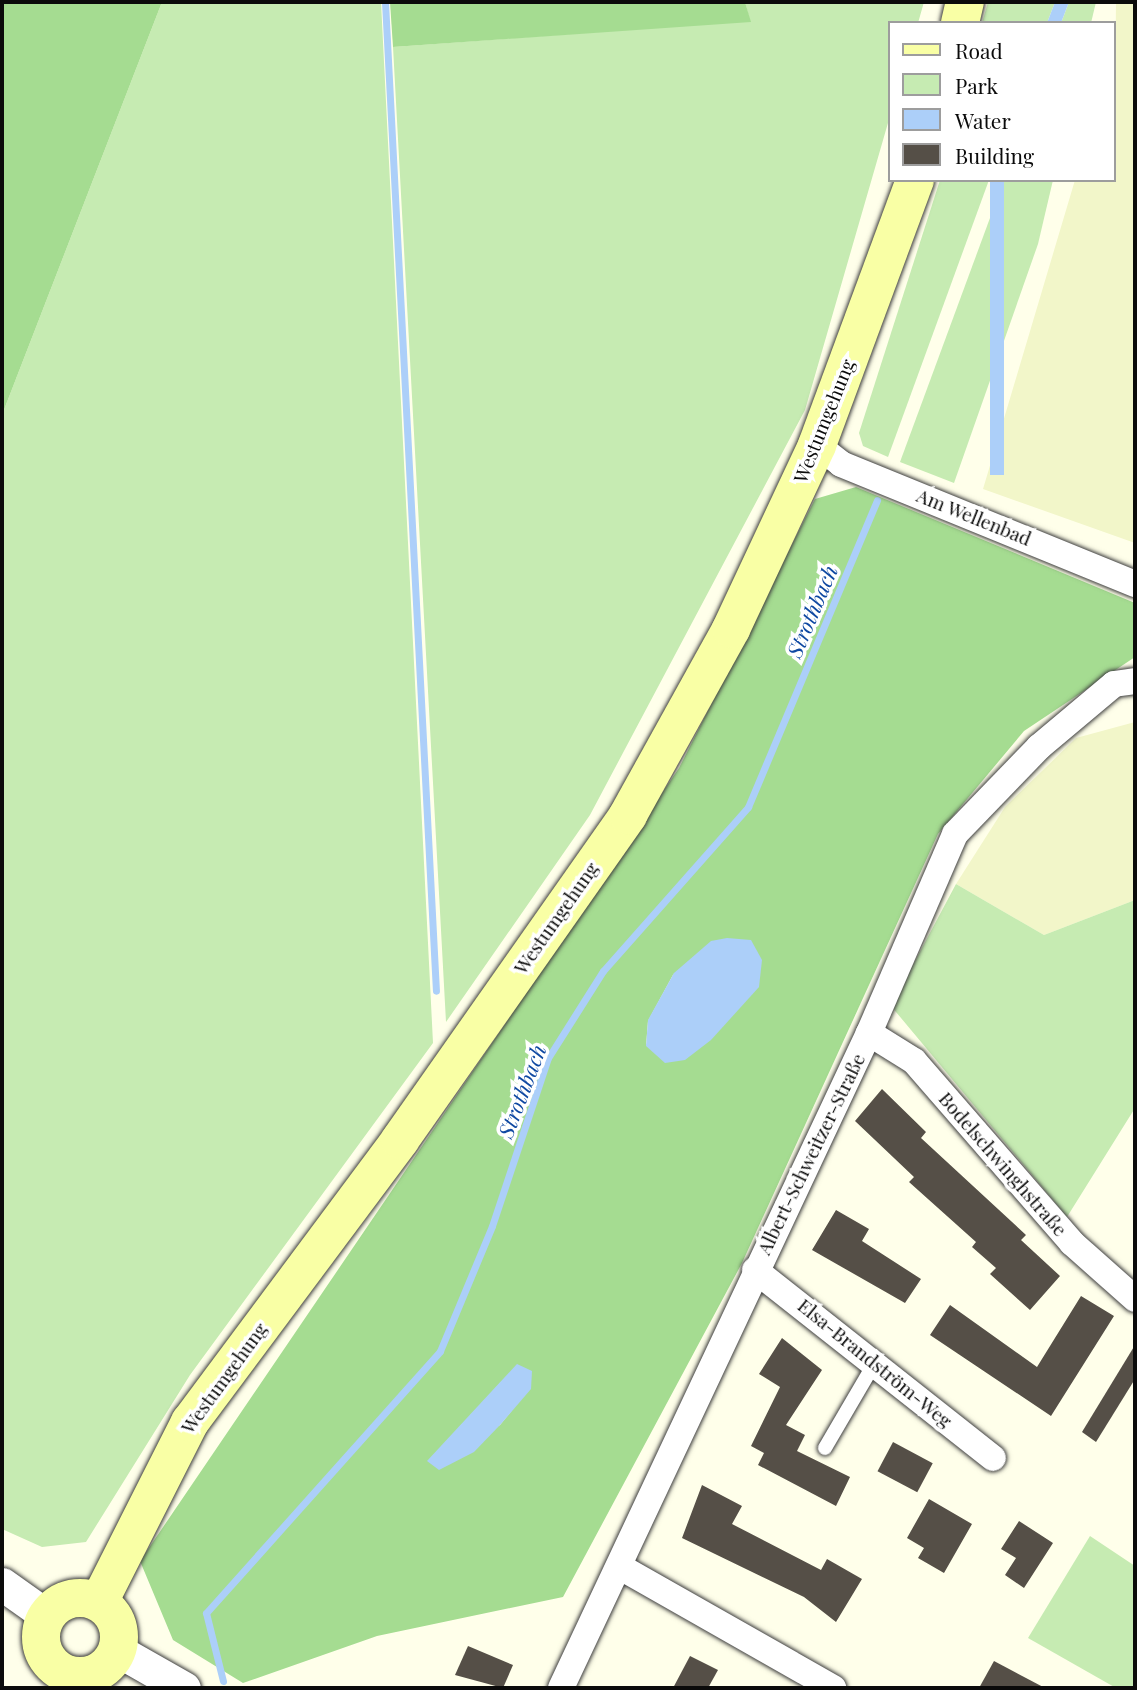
<!DOCTYPE html>
<html>
<head>
<meta charset="utf-8">
<style>
  body { margin:0 }
  #map { position:relative; width:1137px; height:1690px; overflow:hidden; background:#ffffea; font-family:"Playfair Display",serif }
  div>[style] { position:absolute }
  .farmland>* { inset:0; background:#f2f6c9 }
  .green>* { inset:0; background:#c6ebb2 }
  .forest>* { inset:0; background:#a5dc91 }
  .water>* { inset:0; background:#accff9; transform-origin:0 0 }
  .stream>* { height:7px; margin:-3.5px; padding:0 3.5px; transform-origin:3.5px; border-radius:3.5px; background:#accff9 }
  .building>* { inset:0; background:#554f47; transform-origin:0 0 }
  .roads { filter:drop-shadow(0 0 2px #3e3e3e) drop-shadow(0 0 2px #3e3e3e) }
  .service>* { height:14px; margin:-7px; padding:0 7px; transform-origin:7px; border-radius:7px; background:#fff }
  .minor>* { height:26px; margin:-13px; padding:0 13px; transform-origin:13px; border-radius:13px; background:#fff }
  .tertiary>* { height:33px; margin:-16.5px; padding:0 16.5px; transform-origin:16.5px; border-radius:16.5px; background:#fff }
  .secondary>* { height:38px; margin:-19px; padding:0 19px; transform-origin:19px; border-radius:19px; background:#f9ffa5 }
  .secondary>.ring { margin:-19px; padding:0; box-sizing:content-box; background:none; border:38px solid #f9ffa5; border-radius:50% }
  span { translate:-50% -50%; white-space:nowrap; text-align:center; line-height:1.15; -webkit-text-stroke:7px #fff; paint-order:stroke }
  .street-label { font-size:19px; color:#0b0b0b }
  .water-label { font-size:21px; color:#1049a2; font-style:italic }
  .frame { position:absolute; inset:0; border:4px solid #0b0b0b; pointer-events:none }
  .legend { position:absolute; left:888px; top:21px; width:228px; height:161px; box-sizing:border-box; background:#fff; border:2px solid #9d9d9d; margin:0; padding:9px 12px; list-style:none; font-size:21px; color:#0b0b0b }
  .legend li { display:flex; align-items:center; gap:14px; height:35px }
  .legend b { width:35px; border:2px solid #9d9d9d }
</style>
</head>
<body>
<div id="map">
  <div class="farmland">
    <i style="clip-path:polygon(1116px 2px,1135px 2px,1135px 543px,983px 489px,1075px 180px,1114px 180px)"></i>
    <i style="clip-path:polygon(1135px 722px,1135px 900px,1044px 935px,956px 884px,1005px 807px,1076px 738px)"></i>
  </div>
  <div class="green">
    <i style="clip-path:polygon(162px 2px,381px 2px,433px 1043px,190px 1375px,86px 1542px,42px 1547px,2px 1529px,2px 415px)"></i>
    <i style="clip-path:polygon(745px 2px,924px 2px,918px 23px,890px 23px,890px 116px,805px 410px,590px 815px,446px 1022px,393px 47px,750px 21px)"></i>
    <i style="clip-path:polygon(988px 2px,1055px 2px,1047px 23px,982px 23px)"></i>
    <i style="clip-path:polygon(1069px 2px,1096px 2px,1091px 23px,1061px 23px)"></i>
    <i style="clip-path:polygon(940px 180px,989px 180px,888px 457px,863px 446px,859px 433px)"></i>
    <i style="clip-path:polygon(1004px 180px,1053px 180px,1038px 244px,954px 483px,900px 462px)"></i>
    <i style="clip-path:polygon(956px 884px,1044px 935px,1135px 900px,1135px 1108px,1067px 1217px,891px 1006px)"></i>
    <i style="clip-path:polygon(1090px 1536px,1135px 1566px,1135px 1688px,1116px 1688px,1028px 1638px)"></i>
  </div>
  <div class="forest">
    <i style="clip-path:polygon(2px 2px,162px 2px,2px 415px)"></i>
    <i style="clip-path:polygon(390px 2px,745px 2px,751px 22px,393px 47px)"></i>
    <i style="clip-path:polygon(evenodd,856px 487px,1135px 603px,1135px 657px,1024px 731px,938px 834px,742px 1263px,563px 1597px,377px 1636px,243px 1683px,173px 1640px,140px 1561px,679px 768px,815px 499px,856px 487px,674px 973px,646px 1046px,648px 1021px,674px 973px,856px 487px,503px 1380px,513px 1409px,500px 1425px,428px 1461px,503px 1380px)"></i>
  </div>
  <div class="water">
    <i style="clip-path:polygon(1055px 2px,1069px 2px,1061px 23px,1047px 23px)"></i>
    <i style="left:990px;top:180px;width:14px;height:295px"></i>
    <i style="clip-path:polygon(727px 938px,751px 940px,762px 960px,759px 987px,711px 1040px,685px 1060px,665px 1063px,646px 1046px,648px 1020px,674px 973px,711px 941px)"></i>
    <i style="clip-path:polygon(517px 1364px,532px 1371px,531px 1389px,500px 1425px,474px 1452px,439px 1470px,427px 1461px)"></i>
  </div>
  <div class="stream">
    <i style="left:385px;top:2px;width:990px;rotate:87.05deg"></i>
    <i style="left:223px;top:1681px;width:70px;rotate:-104deg"></i>
    <i style="left:206px;top:1613px;width:351px;rotate:-48.2deg"></i>
    <i style="left:440px;top:1351px;width:135px;rotate:-67.4deg"></i>
    <i style="left:492px;top:1226px;width:177px;rotate:-71.6deg"></i>
    <i style="left:548px;top:1058px;width:103px;rotate:-57.7deg"></i>
    <i style="left:603px;top:971px;width:219px;rotate:-48.5deg"></i>
    <i style="left:748px;top:807px;width:333px;rotate:-67.2deg"></i>
  </div>
  <div class="building">
    <i style="clip-path:polygon(882px 1089px,926px 1132px,921px 1138px,1026px 1235px,1021px 1240px,1060px 1276px,1030px 1310px,990px 1274px,996px 1268px,972px 1247px,976px 1242px,909px 1182px,914px 1177px,855px 1121px)"></i>
    <i style="clip-path:polygon(836px 1210px,869px 1229px,862px 1241px,921px 1279px,905px 1303px,812px 1250px)"></i>
    <i style="clip-path:polygon(1081px 1296px,1114px 1316px,1051px 1416px,930px 1335px,950px 1305px,1037px 1367px)"></i>
    <i style="clip-path:polygon(782px 1338px,822px 1370px,786px 1425px,805px 1435px,797px 1451px,850px 1477px,836px 1506px,758px 1465px,764px 1453px,751px 1446px,780px 1387px,759px 1374px)"></i>
    <i style="clip-path:polygon(1135px 1345px,1135px 1379px,1096px 1442px,1082px 1432px)"></i>
    <i style="left:893px;top:1442px;width:45px;height:33px;rotate:28deg"></i>
    <i style="clip-path:polygon(702px 1485px,742px 1506px,732px 1524px,821px 1570px,827px 1559px,862px 1579px,836px 1622px,804px 1597px,682px 1538px)"></i>
    <i style="clip-path:polygon(929px 1499px,972px 1524px,944px 1573px,918px 1558px,924px 1548px,907px 1538px)"></i>
    <i style="clip-path:polygon(1019px 1521px,1053px 1543px,1024px 1588px,1005px 1575px,1016px 1558px,1001px 1549px)"></i>
    <i style="clip-path:polygon(468px 1646px,513px 1665px,503px 1688px,455px 1675px)"></i>
    <i style="clip-path:polygon(690px 1656px,718px 1670px,708px 1688px,673px 1688px)"></i>
    <i style="clip-path:polygon(994px 1661px,1045px 1688px,979px 1688px)"></i>
  </div>
  <div class="roads">
    <div class="service">
      <i style="left:825px;top:1448px;width:97px;rotate:-59.7deg"></i>
    </div>
    <div class="minor">
      <i style="left:817px;top:445px;width:31px;rotate:38deg"></i>
      <i style="left:841px;top:464px;width:318px;rotate:22.2deg"></i>
      <i style="left:869px;top:1033px;width:53px;rotate:31.9deg"></i>
      <i style="left:914px;top:1061px;width:241px;rotate:49deg"></i>
      <i style="left:1072px;top:1243px;width:84px;rotate:41.6deg"></i>
      <i style="left:755px;top:1270px;width:303px;rotate:38.3deg"></i>
      <i style="left:622px;top:1568px;width:243px;rotate:29.6deg"></i>
      <i style="left:561px;top:1688px;width:724px;rotate:-64.82deg"></i>
      <i style="left:869px;top:1033px;width:217px;rotate:-66.6deg"></i>
      <i style="left:955px;top:834px;width:121px;rotate:-46deg"></i>
      <i style="left:1039px;top:747px;width:98px;rotate:-40deg"></i>
      <i style="left:1114px;top:684px;width:21px;rotate:-8deg"></i>
    </div>
    <div class="tertiary">
      <i style="left:2px;top:1584px;width:55px;rotate:35.4deg"></i>
      <i style="left:117px;top:1650px;width:77px;rotate:29.6deg"></i>
    </div>
    <div class="secondary">
      <i style="left:960px;top:23px;width:22px;rotate:-77deg"></i>
      <i class="ring" style="left:41px;top:1598px;width:40px;height:40px"></i>
      <i style="left:99px;top:1602px;width:202px;rotate:-63.2deg"></i>
      <i style="left:190px;top:1422px;width:352px;rotate:-53.3deg"></i>
      <i style="left:400px;top:1140px;width:397px;rotate:-54.9deg"></i>
      <i style="left:628px;top:815px;width:213px;rotate:-61deg"></i>
      <i style="left:731px;top:629px;width:203px;rotate:-64.9deg"></i>
      <i style="left:817px;top:445px;width:283px;rotate:-69.7deg"></i>
    </div>
  </div>
  <div class="street-label">
    <span style="left:824px;top:421px;rotate:-68deg">Westumgehung</span>
    <span style="left:974px;top:517px;rotate:22deg">Am Wellenbad</span>
    <span style="left:556px;top:918px;rotate:-55deg">Westumgehung</span>
    <span style="left:811px;top:1154px;rotate:-64deg">Albert-Schweitzer-Straße</span>
    <span style="left:1003px;top:1164px;rotate:49deg">Bodelschwinghstraße</span>
    <span style="left:875px;top:1363px;rotate:39deg">Elsa-Brandström-Weg</span>
    <span style="left:224px;top:1378px;rotate:-54deg">Westumgehung</span>
  </div>
  <div class="water-label">
    <span style="left:811px;top:611px;rotate:-67deg">Strothbach</span>
    <span style="left:521px;top:1091px;rotate:-69deg">Strothbach</span>
  </div>
  <div class="frame"></div>
  <ul class="legend">
  <li><b style="height:9px;background:#f9ffa5"></b>Road</li>
  <li><b style="height:19px;background:#c6ebb2"></b>Park</li>
  <li><b style="height:19px;background:#accff9"></b>Water</li>
  <li><b style="height:19px;background:#554f47"></b>Building</li>
  </ul>
</div>
</body>
</html>
